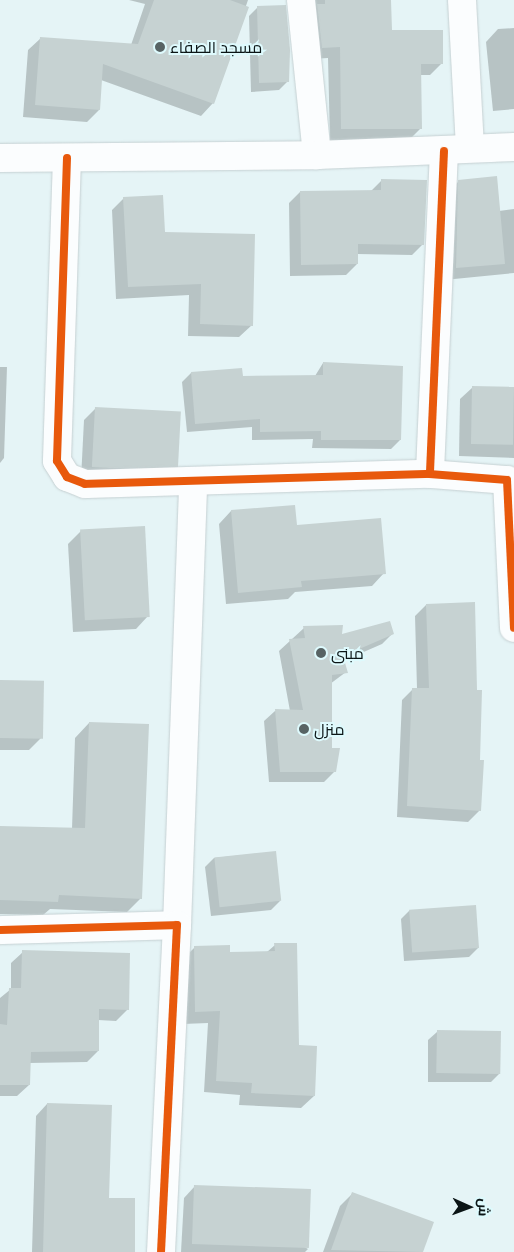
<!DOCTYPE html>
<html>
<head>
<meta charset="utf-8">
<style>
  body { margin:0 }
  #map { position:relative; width:514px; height:1252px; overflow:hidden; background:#e5f4f6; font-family:"Open Sans",Cairo,sans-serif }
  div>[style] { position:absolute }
  .shadow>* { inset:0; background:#0003 }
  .building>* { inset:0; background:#c6d2d2; transform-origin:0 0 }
  .roads { filter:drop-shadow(0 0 1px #c5d0d2) drop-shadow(0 0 1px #c5d0d2) }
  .minor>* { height:28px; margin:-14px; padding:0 14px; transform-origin:14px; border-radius:14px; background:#fbfdfe }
  .cycleway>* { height:8px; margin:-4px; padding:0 4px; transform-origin:4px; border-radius:4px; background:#e8590c }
  .dots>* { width:14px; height:14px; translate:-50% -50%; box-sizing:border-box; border:2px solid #defafd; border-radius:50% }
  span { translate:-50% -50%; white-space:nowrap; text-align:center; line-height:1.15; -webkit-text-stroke:4px #defafd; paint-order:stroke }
  .poi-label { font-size:16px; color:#0b1516 }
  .left { translate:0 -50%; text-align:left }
  .north { position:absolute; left:444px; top:1182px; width:50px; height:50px; -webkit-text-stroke:4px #defafd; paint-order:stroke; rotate:92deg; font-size:14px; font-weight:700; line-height:20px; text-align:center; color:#0b1516 }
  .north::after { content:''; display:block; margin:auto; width:18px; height:22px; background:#0b1516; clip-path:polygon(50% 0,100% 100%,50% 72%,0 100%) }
</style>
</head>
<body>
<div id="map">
  <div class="shadow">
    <i style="clip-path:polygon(129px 0,248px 0,213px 103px,201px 116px,101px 80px,99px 110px,87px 122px,23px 117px,28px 50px,41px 38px,131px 45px,145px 4px)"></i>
    <i style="clip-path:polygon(313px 0,389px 0,391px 31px,442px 63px,430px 75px,420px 75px,421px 128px,409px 140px,330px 141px,328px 58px,310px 59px)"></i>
    <i style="clip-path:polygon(258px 7px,288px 81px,279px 90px,251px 92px,249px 16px)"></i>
    <i style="clip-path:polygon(514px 28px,514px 109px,493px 111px,486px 42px,498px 29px)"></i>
    <i style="clip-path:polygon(382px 180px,423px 244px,412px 255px,357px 254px,357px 264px,346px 275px,290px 276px,289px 203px,300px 192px,371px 191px)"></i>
    <i style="clip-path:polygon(459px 181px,499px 211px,514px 209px,514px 273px,444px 280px,447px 193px)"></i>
    <i style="clip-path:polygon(124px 198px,164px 233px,252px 325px,239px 337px,188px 336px,189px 295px,116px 299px,112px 210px)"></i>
    <i style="clip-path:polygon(323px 363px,400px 440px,391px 449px,312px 448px,313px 439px,252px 440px,252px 427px,187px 432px,182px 382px,191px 373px,242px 377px,315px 376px)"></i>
    <i style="clip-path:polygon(0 367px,7px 367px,4px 458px,0 463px)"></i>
    <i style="clip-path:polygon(473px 387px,514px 388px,514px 458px,459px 456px,460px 399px)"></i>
    <i style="clip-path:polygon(96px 408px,177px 465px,165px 478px,81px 479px,84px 420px)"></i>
    <i style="clip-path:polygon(231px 511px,296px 527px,384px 573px,372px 586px,295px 592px,288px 599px,226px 604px,219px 524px)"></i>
    <i style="clip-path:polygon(81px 531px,148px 616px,136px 629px,73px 632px,68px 544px)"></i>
    <i style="clip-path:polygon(426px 605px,479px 761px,480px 810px,468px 822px,397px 817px,402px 700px,413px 689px,417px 689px,415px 616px)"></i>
    <i style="clip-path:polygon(304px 628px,341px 636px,393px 633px,382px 644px,343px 661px,346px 672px,330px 684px,331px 749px,335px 771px,324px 782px,269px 782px,264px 721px,275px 711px,290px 711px,279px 651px)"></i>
    <i style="clip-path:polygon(0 681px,41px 738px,29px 750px,0 750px)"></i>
    <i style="clip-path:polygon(89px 723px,141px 898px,127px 912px,50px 909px,43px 915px,0 914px,0 828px,72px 829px,75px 738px)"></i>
    <i style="clip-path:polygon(275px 852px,280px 901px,271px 910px,211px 916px,205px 867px,214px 858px)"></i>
    <i style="clip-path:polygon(410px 910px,478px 948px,469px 957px,404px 961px,401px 919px)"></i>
    <i style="clip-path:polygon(275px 945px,298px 1046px,314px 1096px,301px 1108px,239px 1105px,240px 1095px,204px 1092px,208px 1023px,183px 1024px,182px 960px,195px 947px,229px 953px,267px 952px)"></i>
    <i style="clip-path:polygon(23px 952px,128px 1009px,116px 1021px,98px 1020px,98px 1051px,87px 1062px,29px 1063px,29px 1085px,17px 1096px,0 1096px,0 998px,11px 989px,11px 963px)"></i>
    <i style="clip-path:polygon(437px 1032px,500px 1073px,491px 1082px,428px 1082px,428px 1040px)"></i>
    <i style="clip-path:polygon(47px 1104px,107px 1199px,133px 1252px,32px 1252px,36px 1116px)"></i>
    <i style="clip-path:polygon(195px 1186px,308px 1249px,305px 1252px,181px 1252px,184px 1198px)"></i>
    <i style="clip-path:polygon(352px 1194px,432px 1222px,422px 1252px,323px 1252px,340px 1206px)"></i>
  </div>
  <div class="building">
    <i style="clip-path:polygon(154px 0,230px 0,249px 7px,214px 104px,103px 64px,100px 110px,35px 105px,40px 37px,138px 44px)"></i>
    <i style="clip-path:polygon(325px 0,391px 0,392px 30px,443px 30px,443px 64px,421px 64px,422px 129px,341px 129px,340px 47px,322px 48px,317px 4px,325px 4px)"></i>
    <i style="clip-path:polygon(286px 5px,290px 50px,289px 82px,259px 83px,257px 6px)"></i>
    <i style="clip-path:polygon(497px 176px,505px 264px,456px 268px,458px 180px)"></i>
    <i style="clip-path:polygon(381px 179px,427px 180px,424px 245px,358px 244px,358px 264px,301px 265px,300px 191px,381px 190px)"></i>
    <i style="clip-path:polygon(163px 195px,165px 232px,255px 234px,253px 326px,200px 324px,201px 284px,128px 287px,123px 197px)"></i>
    <i style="clip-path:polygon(323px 362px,403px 366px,401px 440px,321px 440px,321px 431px,260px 432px,260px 419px,195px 424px,191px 372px,242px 368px,243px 376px,323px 375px)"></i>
    <i style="left:472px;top:386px;width:42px;height:58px;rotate:1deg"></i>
    <i style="left:95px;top:407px;width:86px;height:60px;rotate:3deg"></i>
    <i style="clip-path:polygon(295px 505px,297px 525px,381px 518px,386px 574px,301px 581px,302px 587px,238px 593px,231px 510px)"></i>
    <i style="left:145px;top:526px;width:91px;height:65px;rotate:87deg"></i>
    <i style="clip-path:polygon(475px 602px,477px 690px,482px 690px,480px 760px,484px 760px,481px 811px,407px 806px,412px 688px,429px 688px,426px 604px)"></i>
    <i style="clip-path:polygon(390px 621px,394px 634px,343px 656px,348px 673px,332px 675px,332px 748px,340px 748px,336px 772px,280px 772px,275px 709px,303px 710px,289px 639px,305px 638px,303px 626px,343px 625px,342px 634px)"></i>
    <i style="left:0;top:680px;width:44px;height:58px;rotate:1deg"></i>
    <i style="clip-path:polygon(89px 722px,149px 724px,142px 899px,59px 895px,58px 902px,0 900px,0 826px,85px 828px)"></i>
    <i style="left:276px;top:851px;width:50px;height:62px;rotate:84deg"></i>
    <i style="left:476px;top:905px;width:43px;height:67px;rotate:86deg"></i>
    <i style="clip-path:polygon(274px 943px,297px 943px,299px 1045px,317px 1046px,315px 1096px,251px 1093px,252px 1083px,216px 1081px,220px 1011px,195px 1012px,194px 946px,230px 945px,230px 952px,275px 951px)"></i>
    <i style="clip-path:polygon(22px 950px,130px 953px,129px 1010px,99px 1009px,99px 1051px,31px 1052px,30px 1085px,0 1085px,0 1024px,7px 1025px,9px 988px,21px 988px)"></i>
    <i style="left:437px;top:1030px;width:64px;height:43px;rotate:1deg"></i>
    <i style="clip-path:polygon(47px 1103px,112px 1105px,109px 1198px,135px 1198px,135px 1252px,43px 1252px)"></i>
    <i style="left:194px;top:1185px;width:117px;height:59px;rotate:2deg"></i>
    <i style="clip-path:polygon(352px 1192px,434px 1222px,423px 1252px,331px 1250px)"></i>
  </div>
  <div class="roads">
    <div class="minor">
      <i style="left:301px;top:0;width:156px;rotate:84.1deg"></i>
      <i style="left:462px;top:0;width:148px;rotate:86.9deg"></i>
      <i style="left:444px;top:151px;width:323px;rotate:92.5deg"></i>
      <i style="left:430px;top:474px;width:77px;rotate:4.5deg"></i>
      <i style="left:507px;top:480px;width:148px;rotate:87.3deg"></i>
      <i style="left:0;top:158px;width:317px;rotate:-0.5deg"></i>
      <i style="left:317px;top:155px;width:197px;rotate:-2.3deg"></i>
      <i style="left:67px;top:158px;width:303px;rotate:91.9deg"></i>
      <i style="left:57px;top:461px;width:19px;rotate:58deg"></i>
      <i style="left:67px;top:477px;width:19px;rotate:21deg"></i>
      <i style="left:85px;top:484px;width:345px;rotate:-1.7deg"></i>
      <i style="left:177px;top:925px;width:444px;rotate:-87.9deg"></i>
      <i style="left:0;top:930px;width:177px;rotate:-1.6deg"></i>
      <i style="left:177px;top:925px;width:327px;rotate:92.8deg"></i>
    </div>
  </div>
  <div class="cycleway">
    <i style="left:444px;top:151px;width:323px;rotate:92.5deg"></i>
    <i style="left:430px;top:474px;width:77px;rotate:4.5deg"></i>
    <i style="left:507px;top:480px;width:148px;rotate:87.3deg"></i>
    <i style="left:67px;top:158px;width:303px;rotate:91.9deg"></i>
    <i style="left:57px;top:461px;width:19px;rotate:58deg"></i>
    <i style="left:67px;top:477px;width:19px;rotate:21deg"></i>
    <i style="left:85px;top:484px;width:345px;rotate:-1.7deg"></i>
    <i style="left:0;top:930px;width:177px;rotate:-1.6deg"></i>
    <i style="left:177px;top:925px;width:327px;rotate:92.8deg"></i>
  </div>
  <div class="dots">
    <i style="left:160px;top:47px;background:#576364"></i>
    <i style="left:321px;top:653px;background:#576364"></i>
    <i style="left:304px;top:729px;background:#576364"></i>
  </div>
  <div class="poi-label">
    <span class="left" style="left:170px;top:47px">مسجد الصفاء</span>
    <span class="left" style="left:331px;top:653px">مبنى</span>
    <span class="left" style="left:314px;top:729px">منزل</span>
  </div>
  <div class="north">ش</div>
</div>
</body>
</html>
